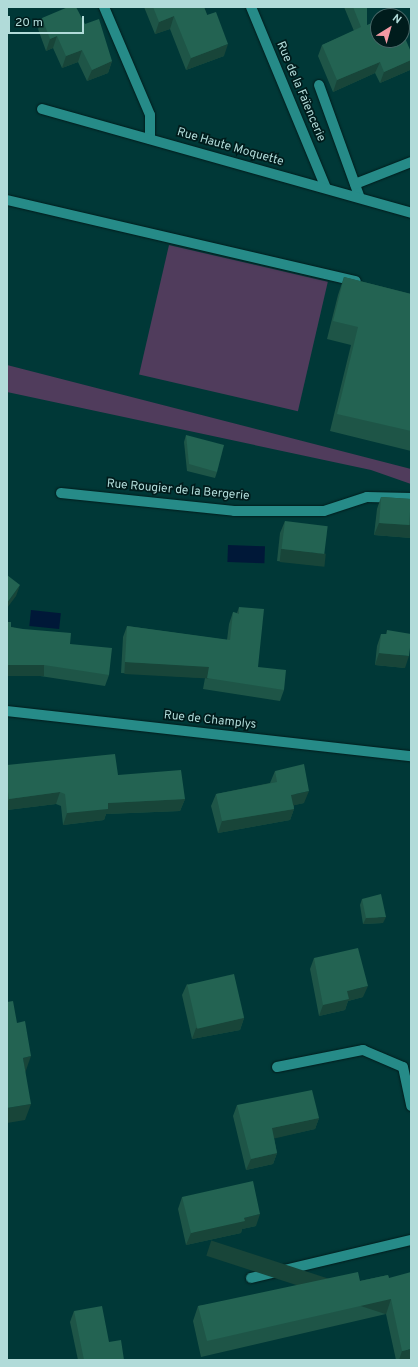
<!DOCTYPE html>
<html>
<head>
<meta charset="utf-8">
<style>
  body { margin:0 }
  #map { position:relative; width:418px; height:1367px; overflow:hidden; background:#003837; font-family:Overpass,sans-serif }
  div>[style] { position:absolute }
  .green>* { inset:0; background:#503c5c; transform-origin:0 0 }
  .water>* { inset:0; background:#001838; transform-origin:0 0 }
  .roads { filter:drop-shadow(0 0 1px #001c1c) drop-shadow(0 0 1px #001c1c) }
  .minor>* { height:10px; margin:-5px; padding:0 5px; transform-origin:5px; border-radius:5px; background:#268b88 }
  .wall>* { inset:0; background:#1e5547 }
  .shaded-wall>* { inset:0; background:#184539; transform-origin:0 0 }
  .building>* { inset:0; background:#236352; transform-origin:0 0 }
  span { translate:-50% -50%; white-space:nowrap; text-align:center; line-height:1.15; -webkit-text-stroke:3.5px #001c1c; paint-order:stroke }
  .street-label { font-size:12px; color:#b1dbd9 }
  .frame { position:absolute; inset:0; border:8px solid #b1dbd9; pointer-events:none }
  .north { position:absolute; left:370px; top:8px; width:40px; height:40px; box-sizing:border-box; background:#001c1c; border:1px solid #476868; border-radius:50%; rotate:37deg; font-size:11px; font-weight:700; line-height:16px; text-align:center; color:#b1dbd9 }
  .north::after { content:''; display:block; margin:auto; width:14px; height:18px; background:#f49aa4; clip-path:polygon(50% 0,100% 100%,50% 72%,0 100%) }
  .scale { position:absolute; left:8px; top:16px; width:76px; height:18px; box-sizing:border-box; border:2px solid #b1dbd9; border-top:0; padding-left:5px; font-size:12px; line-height:14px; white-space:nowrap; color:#b1dbd9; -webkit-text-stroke:3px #001c1c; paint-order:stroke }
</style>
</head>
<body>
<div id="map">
  <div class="green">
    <i style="left:169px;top:245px;width:163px;height:133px;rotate:13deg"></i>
    <i style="clip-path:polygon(7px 365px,411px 469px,411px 484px,371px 470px,7px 392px)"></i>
  </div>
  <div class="water">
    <i style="left:228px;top:545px;width:37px;height:17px;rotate:2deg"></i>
    <i style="left:31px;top:610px;width:30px;height:16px;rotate:6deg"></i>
  </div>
  <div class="roads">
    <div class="minor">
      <i style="left:104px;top:7px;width:117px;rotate:66.9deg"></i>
      <i style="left:150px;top:115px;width:24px;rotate:90deg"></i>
      <i style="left:251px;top:7px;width:196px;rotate:67.5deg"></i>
      <i style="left:319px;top:85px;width:120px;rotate:70.1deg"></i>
      <i style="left:42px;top:109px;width:383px;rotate:15.7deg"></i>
      <i style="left:355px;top:184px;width:60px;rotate:-21.4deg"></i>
      <i style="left:7px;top:200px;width:358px;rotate:13.1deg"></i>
      <i style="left:61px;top:493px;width:174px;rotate:5.9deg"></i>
      <i style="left:234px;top:511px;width:90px"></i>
      <i style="left:324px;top:511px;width:45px;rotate:-18deg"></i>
      <i style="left:367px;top:497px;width:44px;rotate:1.3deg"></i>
      <i style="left:7px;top:711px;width:406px;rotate:6.4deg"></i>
      <i style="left:277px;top:1067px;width:88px;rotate:-11.2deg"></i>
      <i style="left:363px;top:1050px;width:43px;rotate:23deg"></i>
      <i style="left:403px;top:1067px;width:40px;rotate:78deg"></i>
      <i style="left:251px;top:1278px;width:164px;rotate:-13.4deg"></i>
    </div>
  </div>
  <div class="wall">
    <i style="clip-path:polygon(144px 7px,204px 7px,224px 56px,186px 70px,170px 29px,155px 34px)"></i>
    <i style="clip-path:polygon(344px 7px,367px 7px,367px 25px,378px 40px,411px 52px,411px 66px,410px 70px,380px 83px,375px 73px,333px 92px,318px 56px,322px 45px,354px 31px)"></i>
    <i style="clip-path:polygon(42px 18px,112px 61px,108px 73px,87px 81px,78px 62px,62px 68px,53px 48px,46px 51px,38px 29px)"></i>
    <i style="clip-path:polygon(344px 277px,411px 294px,411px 451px,330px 431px,351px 345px,327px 339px,338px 295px)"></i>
    <i style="clip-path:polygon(186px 435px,217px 472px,215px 478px,187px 471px,184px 442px)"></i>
    <i style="clip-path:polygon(381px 497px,411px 499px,411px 538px,374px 535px,377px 509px)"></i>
    <i style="clip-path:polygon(285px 521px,322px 566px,277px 561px,280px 533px)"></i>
    <i style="clip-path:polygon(239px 607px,258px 667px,284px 690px,280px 701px,203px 689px,205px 678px,121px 673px,123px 637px,127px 626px,227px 640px,229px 624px,233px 612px,237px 613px)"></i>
    <i style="clip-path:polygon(11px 627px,70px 644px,109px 675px,105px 686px,40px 676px)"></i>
    <i style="clip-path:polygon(387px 630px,405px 668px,375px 665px,377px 646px,381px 634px,386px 634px)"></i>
    <i style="clip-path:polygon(7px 765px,118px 775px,185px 799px,180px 811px,106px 814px,104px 820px,63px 825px,61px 806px,56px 804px,7px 810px)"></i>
    <i style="clip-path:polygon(275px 771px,304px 803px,294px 805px,294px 809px,290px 820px,218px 833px,211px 806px,216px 794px,270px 783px)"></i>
    <i style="clip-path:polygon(362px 899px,383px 923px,363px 924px,360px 905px)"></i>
    <i style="clip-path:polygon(314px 958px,363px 997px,348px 1001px,345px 1010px,319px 1016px,310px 969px)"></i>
    <i style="clip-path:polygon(187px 984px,244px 1018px,240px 1030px,192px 1039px,182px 995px)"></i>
    <i style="clip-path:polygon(237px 1105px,319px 1118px,315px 1129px,274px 1138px,277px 1153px,273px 1164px,246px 1170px,233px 1116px)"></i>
    <i style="clip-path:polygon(182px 1197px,256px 1226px,242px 1229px,241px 1233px,186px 1245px,178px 1209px)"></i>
    <i style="clip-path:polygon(388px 1275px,411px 1360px,396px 1360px,386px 1314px,201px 1357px,193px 1321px,198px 1306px,360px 1281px)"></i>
    <i style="clip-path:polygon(74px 1311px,109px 1342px,124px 1360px,78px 1360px,70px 1322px)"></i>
  </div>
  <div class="shaded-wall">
    <i style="clip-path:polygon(174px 16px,170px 29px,155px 34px,159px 22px)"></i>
    <i style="clip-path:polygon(57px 36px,53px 48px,46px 51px,50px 39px)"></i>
    <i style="clip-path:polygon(228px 44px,224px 56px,186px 70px,191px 58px)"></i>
    <i style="clip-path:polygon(82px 50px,78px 62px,62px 68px,66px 56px)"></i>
    <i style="clip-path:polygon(411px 60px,411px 66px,410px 70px,380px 83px,384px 72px)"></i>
    <i style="clip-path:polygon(112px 61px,108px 73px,87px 81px,92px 70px)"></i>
    <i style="clip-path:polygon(380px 62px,375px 73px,333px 92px,337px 80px)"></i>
    <i style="clip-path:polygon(379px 523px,411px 525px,411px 538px,374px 535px)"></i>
    <i style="left:281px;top:549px;width:45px;height:13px;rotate:6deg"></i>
    <i style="clip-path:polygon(20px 585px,16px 596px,7px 608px,7px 603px)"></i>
    <i style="clip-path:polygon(379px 653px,409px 656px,405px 668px,375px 665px)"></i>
    <i style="left:125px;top:662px;width:84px;height:12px;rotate:3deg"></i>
    <i style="left:7px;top:665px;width:37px;height:11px"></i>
    <i style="clip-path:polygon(309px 791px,304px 803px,287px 807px,291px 795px)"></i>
    <i style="clip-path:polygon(60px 792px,56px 804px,7px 810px,7px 803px,9px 799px)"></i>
    <i style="clip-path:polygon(185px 799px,180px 811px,106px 814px,104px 820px,63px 825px,67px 813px,108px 803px)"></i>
    <i style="clip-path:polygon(294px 809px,290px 820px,218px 833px,222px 821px)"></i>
    <i style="clip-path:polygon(386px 917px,383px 923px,363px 924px,366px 918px)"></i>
    <i style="clip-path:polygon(368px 986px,363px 997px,348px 1001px,345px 1010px,319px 1016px,323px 1005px,347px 991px)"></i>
    <i style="clip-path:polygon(244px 1018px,240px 1030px,192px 1039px,196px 1028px)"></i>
    <i style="clip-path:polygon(31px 1056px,25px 1073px,23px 1058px)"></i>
    <i style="clip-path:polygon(31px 1104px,25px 1120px,7px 1123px,7px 1108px)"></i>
    <i style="clip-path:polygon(319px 1118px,315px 1129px,268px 1140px,272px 1128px)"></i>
    <i style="clip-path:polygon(277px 1153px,273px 1164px,246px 1170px,251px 1159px)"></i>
    <i style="clip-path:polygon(260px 1214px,256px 1226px,242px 1229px,241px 1233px,186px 1245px,191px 1233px,244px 1218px)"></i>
    <i style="left:391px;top:1299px;width:16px;height:189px;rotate:108deg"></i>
    <i style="clip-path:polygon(411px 1349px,411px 1360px,399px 1360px,402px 1351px)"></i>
  </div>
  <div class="building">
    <i style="clip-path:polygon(68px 7px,76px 7px,85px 24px,99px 19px,112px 61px,92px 70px,82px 50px,66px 56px,57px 36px,50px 39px,42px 18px)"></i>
    <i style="clip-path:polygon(153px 7px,204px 7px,207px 15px,216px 12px,228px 44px,191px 58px,174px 16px,159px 22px)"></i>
    <i style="clip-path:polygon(353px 7px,367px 7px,367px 25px,374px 22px,378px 31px,378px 40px,402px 40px,402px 31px,411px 52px,411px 60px,384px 72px,380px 62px,337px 80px,322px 45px,361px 27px)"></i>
    <i style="clip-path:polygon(344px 277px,411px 294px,411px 431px,337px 414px,358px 327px,333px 321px)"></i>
    <i style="clip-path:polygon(186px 435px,224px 445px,217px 472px,189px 464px)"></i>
    <i style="left:381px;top:497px;width:30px;height:26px;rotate:4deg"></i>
    <i style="left:285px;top:521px;width:43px;height:28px;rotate:7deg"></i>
    <i style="clip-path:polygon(7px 575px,20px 585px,7px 603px)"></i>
    <i style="clip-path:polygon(239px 607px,264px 609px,258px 667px,286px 670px,284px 690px,207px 678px,209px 667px,125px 662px,127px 626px,230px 640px,233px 612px,239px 614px)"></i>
    <i style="clip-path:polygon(7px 622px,11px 622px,11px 627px,23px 629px,71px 633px,70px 644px,112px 648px,109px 675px,44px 665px,7px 665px)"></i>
    <i style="clip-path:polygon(387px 630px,411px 634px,411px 640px,409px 656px,379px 653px,381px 634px,387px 634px)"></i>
    <i style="clip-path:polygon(115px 754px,118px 775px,181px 770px,185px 799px,108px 803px,108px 809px,67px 813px,65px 794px,60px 792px,9px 799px,7px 785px,7px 765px)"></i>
    <i style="clip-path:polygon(304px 764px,309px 791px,291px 795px,294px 809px,222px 821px,216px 794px,277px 782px,275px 771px)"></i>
    <i style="clip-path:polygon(381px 894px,386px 917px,366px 918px,362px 899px)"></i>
    <i style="clip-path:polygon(358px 948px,368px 986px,347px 991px,349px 999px,323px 1005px,314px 958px)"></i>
    <i style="left:234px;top:974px;width:45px;height:48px;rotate:77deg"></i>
    <i style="clip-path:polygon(13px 1001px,17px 1023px,25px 1021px,31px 1056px,23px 1058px,31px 1104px,7px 1108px,7px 1002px)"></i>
    <i style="clip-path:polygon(312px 1090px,319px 1118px,272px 1128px,277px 1153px,251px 1159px,237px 1105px)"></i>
    <i style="clip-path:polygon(253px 1181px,260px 1214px,244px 1218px,245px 1221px,191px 1233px,182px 1197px)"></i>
    <i style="clip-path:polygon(358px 1272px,360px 1281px,388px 1275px,389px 1278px,411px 1272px,411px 1349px,402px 1351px,391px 1299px,207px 1341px,198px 1306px)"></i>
    <i style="clip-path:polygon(102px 1306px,109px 1342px,121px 1340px,124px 1360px,84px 1360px,74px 1311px)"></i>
  </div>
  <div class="street-label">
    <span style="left:300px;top:92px;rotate:67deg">Rue de la Faïencerie</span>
    <span style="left:230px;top:148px;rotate:16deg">Rue Haute Moquette</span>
    <span style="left:178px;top:491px;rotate:5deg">Rue Rougier de la Bergerie</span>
    <span style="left:210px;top:721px;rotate:6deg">Rue de Champlys</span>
  </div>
  <div class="frame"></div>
  <div class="north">N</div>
  <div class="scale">20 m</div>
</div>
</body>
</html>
